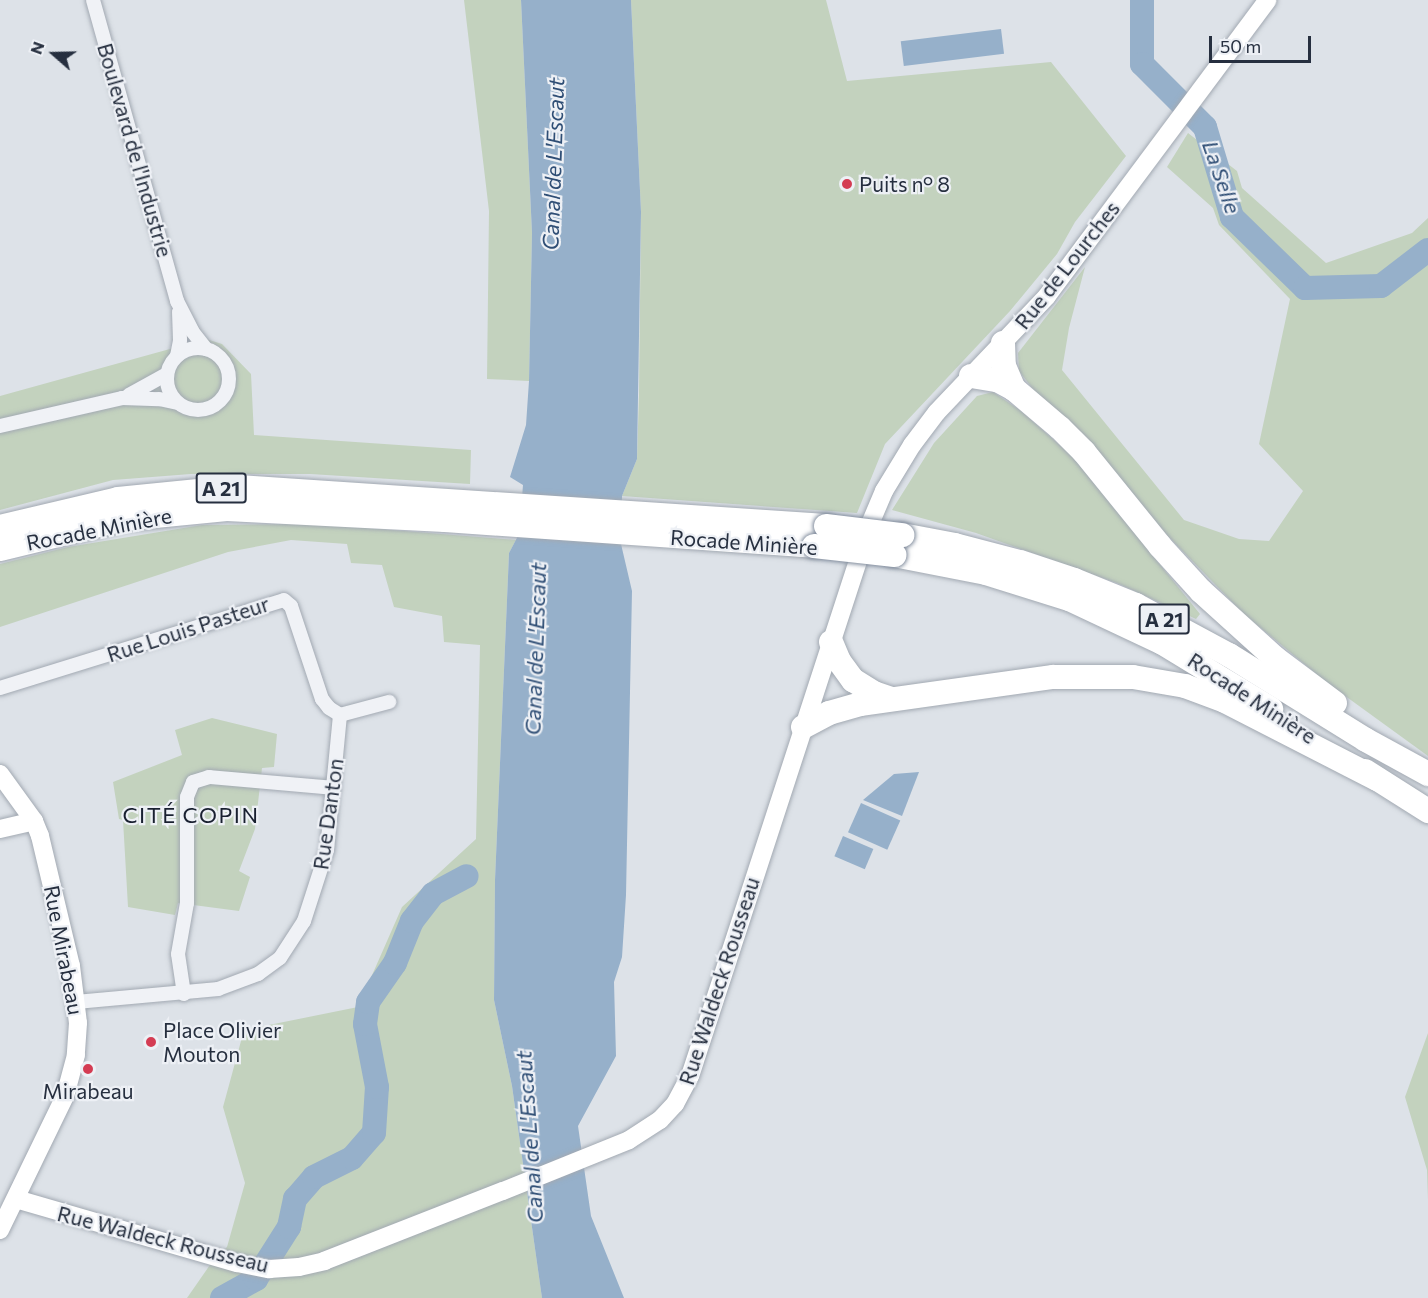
<!DOCTYPE html>
<html>
<head>
<meta charset="utf-8">
<style>
  body { margin:0 }
  #map { position:relative; width:1428px; height:1298px; overflow:hidden; background:#dde2e8; font-family:Commissioner,sans-serif }
  div>[style] { position:absolute }
  .green>* { inset:0; background:#c3d2be }
  .water>* { inset:0; background:#96b0ca; transform-origin:0 0 }
  .river>* { height:24px; margin:-12px; padding:0 12px; transform-origin:12px; border-radius:12px; background:#96b0ca }
  .roads { filter:drop-shadow(0 0 2px #a2a9b2) drop-shadow(0 0 2px #a2a9b2) }
  .street>* { height:14px; margin:-7px; padding:0 7px; transform-origin:7px; border-radius:7px; background:#f0f2f6 }
  .street>.ring { margin:-7px; padding:0; box-sizing:content-box; background:none; border:14px solid #f0f2f6; border-radius:50% }
  .secondary>* { height:18px; margin:-9px; padding:0 9px; transform-origin:9px; border-radius:9px; background:#fff }
  .highway>* { height:24px; margin:-12px; padding:0 12px; transform-origin:12px; border-radius:12px; background:#fff }
  .bridges { filter:drop-shadow(0 0 2px #848f9f) drop-shadow(0 0 2px #848f9f) }
  .highway-bridge>* { height:24px; margin:-12px; padding:0 12px; transform-origin:12px; border-radius:12px; background:#fff }
  .dots>* { width:16px; height:16px; translate:-50% -50%; box-sizing:border-box; border:3px solid #edf0f5; border-radius:50% }
  span { translate:-50% -50%; white-space:nowrap; text-align:center; line-height:1.15; -webkit-text-stroke:4.5px #edf0f5; paint-order:stroke }
  .shield-label span { padding:2px 4px; background:#edf0f5; border:2px solid; border-radius:4px; -webkit-text-stroke-width:0 }
  .shield-label { font-size:20px; color:#262f3f; font-weight:700 }
  .street-label { font-size:21px; color:#262f3f }
  .poi-label { font-size:21px; color:#262f3f }
  .left { translate:0 -50%; text-align:left }
  .water-label { font-size:22px; color:#2f4e75; font-style:italic }
  .neighbourhood-label { font-size:22px; color:#192030; letter-spacing:1.5px }
  .north { position:absolute; left:24px; top:24px; width:60px; height:60px; -webkit-text-stroke:4px #edf0f5; paint-order:stroke; rotate:290deg; font-size:16px; font-weight:700; line-height:24px; text-align:center; color:#262f3f }
  .north::after { content:''; display:block; margin:auto; width:21px; height:27px; background:#262f3f; clip-path:polygon(50% 0,100% 100%,50% 72%,0 100%) }
  .scale { position:absolute; left:1209px; top:36px; width:102px; height:27px; box-sizing:border-box; border:3px solid #262f3f; border-top:0; padding-left:8px; font-size:18px; line-height:21px; white-space:nowrap; color:#262f3f; -webkit-text-stroke:4px #edf0f5; paint-order:stroke }
</style>
</head>
<body>
<div id="map">
  <div class="green">
    <i style="clip-path:polygon(464px 0,521px 0,532px 233px,529px 381px,487px 379px,489px 211px)"></i>
    <i style="clip-path:polygon(631px 0,826px 0,847px 81px,1051px 62px,1126px 156px,1075px 222px,1057px 254px,1010px 311px,885px 444px,857px 513px,622px 496px,637px 459px,639px 394px,641px 212px)"></i>
    <i style="clip-path:polygon(1188px 133px,1237px 171px,1242px 188px,1326px 263px,1412px 233px,1428px 218px,1428px 756px,1326px 682px,1244px 614px,1166px 534px,1117px 474px,1046px 406px,1019px 371px,1018px 353px,1085px 267px,1069px 328px,1062px 370px,1184px 520px,1239px 539px,1269px 541px,1303px 491px,1259px 444px,1290px 299px,1219px 225px,1213px 208px,1167px 167px)"></i>
    <i style="clip-path:polygon(206px 339px,222px 344px,251px 374px,254px 435px,471px 450px,470px 484px,310px 474px,191px 474px,113px 480px,0 510px,0 396px)"></i>
    <i style="clip-path:polygon(993px 392px,1021px 411px,1071px 455px,1200px 614px,1196px 619px,1117px 583px,976px 533px,892px 510px,934px 443px,977px 396px)"></i>
    <i style="clip-path:polygon(317px 524px,516px 540px,509px 553px,495px 880px,494px 1000px,512px 1086px,542px 1298px,187px 1298px,212px 1262px,227px 1247px,245px 1183px,223px 1107px,244px 1030px,358px 1007px,402px 907px,476px 839px,480px 645px,444px 642px,442px 616px,394px 607px,382px 565px,351px 563px,347px 544px,291px 540px,228px 552px,0 627px,0 564px,68px 547px,202px 525px)"></i>
    <i style="clip-path:polygon(212px 718px,277px 734px,274px 767px,262px 768px,255px 829px,239px 871px,250px 877px,239px 911px,178px 903px,175px 915px,128px 907px,123px 820px,119px 819px,113px 782px,182px 755px,175px 730px)"></i>
    <i style="clip-path:polygon(1428px 1033px,1428px 1200px,1427px 1170px,1405px 1097px)"></i>
  </div>
  <div class="water">
    <i style="clip-path:polygon(521px 0,631px 0,641px 212px,637px 459px,622px 496px,621px 544px,632px 591px,626px 895px,622px 957px,614px 982px,616px 1056px,578px 1126px,591px 1216px,624px 1298px,542px 1298px,512px 1086px,494px 1000px,495px 880px,509px 553px,519px 534px,523px 485px,510px 477px,526px 425px,529px 381px,532px 233px)"></i>
    <i style="left:1001px;top:29px;width:25px;height:101px;rotate:83deg"></i>
    <i style="clip-path:polygon(919px 772px,902px 816px,863px 800px,894px 774px)"></i>
    <i style="left:861px;top:803px;width:43px;height:32px;rotate:24deg"></i>
    <i style="left:843px;top:836px;width:33px;height:22px;rotate:23deg"></i>
  </div>
  <div class="river">
    <i style="left:1142px;top:0;width:64px;rotate:90deg"></i>
    <i style="left:1142px;top:64px;width:89px;rotate:45deg"></i>
    <i style="left:1205px;top:127px;width:94px;rotate:73.3deg"></i>
    <i style="left:1232px;top:217px;width:102px;rotate:44.2deg"></i>
    <i style="left:1305px;top:288px;width:76px;rotate:-1.5deg"></i>
    <i style="left:1381px;top:286px;width:59px;rotate:-37.5deg"></i>
    <i style="left:222px;top:1298px;width:39px;rotate:-29deg"></i>
    <i style="left:256px;top:1279px;width:62px;rotate:-57.6deg"></i>
    <i style="left:289px;top:1227px;width:29px;rotate:-78deg"></i>
    <i style="left:295px;top:1199px;width:29px;rotate:-49deg"></i>
    <i style="left:314px;top:1177px;width:42px;rotate:-26.6deg"></i>
    <i style="left:352px;top:1158px;width:33px;rotate:-49deg"></i>
    <i style="left:374px;top:1133px;width:46px;rotate:-86.3deg"></i>
    <i style="left:377px;top:1087px;width:64px;rotate:-100.8deg"></i>
    <i style="left:365px;top:1024px;width:22px;rotate:-82deg"></i>
    <i style="left:368px;top:1002px;width:47px;rotate:-55.3deg"></i>
    <i style="left:395px;top:963px;width:45px;rotate:-68deg"></i>
    <i style="left:412px;top:921px;width:34px;rotate:-52deg"></i>
    <i style="left:433px;top:894px;width:38px;rotate:-28deg"></i>
  </div>
  <div class="roads">
    <div class="street">
      <i style="left:93px;top:0;width:313px;rotate:74.4deg"></i>
      <i style="left:177px;top:301px;width:34px;rotate:63deg"></i>
      <i style="left:192px;top:331px;width:23px;rotate:52deg"></i>
      <i class="ring" style="left:167px;top:348px;width:48px;height:48px"></i>
      <i style="left:177px;top:356px;width:16px;rotate:-79deg"></i>
      <i style="left:180px;top:340px;width:28px;rotate:-92deg"></i>
      <i style="left:129px;top:395px;width:43px;rotate:-28.9deg"></i>
      <i style="left:0;top:426px;width:125px;rotate:-12.9deg"></i>
      <i style="left:122px;top:398px;width:37px;rotate:2deg"></i>
      <i style="left:159px;top:399px;width:19px;rotate:12deg"></i>
      <i style="left:0;top:688px;width:297px;rotate:-17.2deg"></i>
      <i style="left:284px;top:600px;width:9px;rotate:41deg"></i>
      <i style="left:291px;top:606px;width:98px;rotate:71.6deg"></i>
      <i style="left:322px;top:699px;width:11px;rotate:52deg"></i>
      <i style="left:329px;top:708px;width:13px;rotate:32deg"></i>
      <i style="left:184px;top:994px;width:40px;rotate:-98.5deg"></i>
      <i style="left:178px;top:954px;width:52px;rotate:-80deg"></i>
      <i style="left:187px;top:903px;width:106px;rotate:-90deg"></i>
      <i style="left:187px;top:797px;width:16px;rotate:-68deg"></i>
      <i style="left:193px;top:782px;width:17px;rotate:-17deg"></i>
      <i style="left:209px;top:777px;width:125px;rotate:5deg"></i>
      <i style="left:76px;top:1002px;width:143px;rotate:-5.2deg"></i>
      <i style="left:218px;top:989px;width:43px;rotate:-20.6deg"></i>
      <i style="left:258px;top:974px;width:27px;rotate:-36deg"></i>
      <i style="left:280px;top:958px;width:44px;rotate:-57deg"></i>
      <i style="left:304px;top:921px;width:75px;rotate:-72.1deg"></i>
      <i style="left:327px;top:850px;width:136px;rotate:-84.5deg"></i>
      <i style="left:340px;top:715px;width:51px;rotate:-14.9deg"></i>
    </div>
    <div class="secondary">
      <i style="left:0;top:774px;width:58px;rotate:54.1deg"></i>
      <i style="left:34px;top:821px;width:16px;rotate:68deg"></i>
      <i style="left:40px;top:836px;width:134px;rotate:76.6deg"></i>
      <i style="left:71px;top:966px;width:57px;rotate:83deg"></i>
      <i style="left:78px;top:1023px;width:32px;rotate:94deg"></i>
      <i style="left:76px;top:1055px;width:42px;rotate:105deg"></i>
      <i style="left:65px;top:1096px;width:149px;rotate:115.9deg"></i>
      <i style="left:0;top:829px;width:35px;rotate:-13deg"></i>
      <i style="left:16px;top:1199px;width:230px;rotate:16.2deg"></i>
      <i style="left:237px;top:1263px;width:33px;rotate:11deg"></i>
      <i style="left:269px;top:1269px;width:30px;rotate:-4deg"></i>
      <i style="left:299px;top:1267px;width:26px;rotate:-13deg"></i>
      <i style="left:324px;top:1261px;width:192px;rotate:-21.4deg"></i>
      <i style="left:503px;top:1191px;width:136px;rotate:-22deg"></i>
      <i style="left:629px;top:1140px;width:37px;rotate:-33deg"></i>
      <i style="left:660px;top:1120px;width:22px;rotate:-47deg"></i>
      <i style="left:675px;top:1104px;width:32px;rotate:-62deg"></i>
      <i style="left:690px;top:1076px;width:581px;rotate:-71.94deg"></i>
      <i style="left:870px;top:524px;width:36px;rotate:-67deg"></i>
      <i style="left:884px;top:491px;width:54px;rotate:-58.7deg"></i>
      <i style="left:912px;top:445px;width:41px;rotate:-52.9deg"></i>
      <i style="left:937px;top:412px;width:160px;rotate:-46.5deg"></i>
      <i style="left:1047px;top:296px;width:369px;rotate:-53.3deg"></i>
    </div>
    <div class="highway">
      <i style="left:1003px;top:343px;width:23px;rotate:88deg"></i>
      <i style="left:1004px;top:366px;width:25px;rotate:67deg"></i>
      <i style="left:971px;top:376px;width:26px;rotate:9deg"></i>
      <i style="left:997px;top:380px;width:19px;rotate:28deg"></i>
      <i style="left:1014px;top:389px;width:60px;rotate:40.3deg"></i>
      <i style="left:1060px;top:428px;width:34px;rotate:45deg"></i>
      <i style="left:1084px;top:452px;width:121px;rotate:51deg"></i>
      <i style="left:1160px;top:546px;width:61px;rotate:47.7deg"></i>
      <i style="left:1201px;top:591px;width:100px;rotate:42.2deg"></i>
      <i style="left:1275px;top:658px;width:75px;rotate:36.9deg"></i>
      <i style="left:0;top:527px;width:121px;rotate:-13.3deg"></i>
      <i style="left:118px;top:499px;width:121px;rotate:-5.7deg"></i>
      <i style="left:238px;top:487px;width:589px;rotate:3.79deg"></i>
      <i style="left:902px;top:535px;width:54px;rotate:10.7deg"></i>
      <i style="left:955px;top:545px;width:67px;rotate:14.7deg"></i>
      <i style="left:1020px;top:562px;width:57px;rotate:18.4deg"></i>
      <i style="left:1074px;top:580px;width:67px;rotate:22deg"></i>
      <i style="left:1136px;top:605px;width:106px;rotate:28.3deg"></i>
      <i style="left:1229px;top:655px;width:161px;rotate:31.8deg"></i>
      <i style="left:1366px;top:740px;width:71px;rotate:28.7deg"></i>
      <i style="left:0;top:549px;width:128px;rotate:-13.6deg"></i>
      <i style="left:124px;top:519px;width:103px;rotate:-5.5deg"></i>
      <i style="left:227px;top:509px;width:218px;rotate:2.9deg"></i>
      <i style="left:445px;top:520px;width:370px;rotate:4deg"></i>
      <i style="left:894px;top:555px;width:94px;rotate:11.1deg"></i>
      <i style="left:986px;top:573px;width:87px;rotate:17.4deg"></i>
      <i style="left:1069px;top:599px;width:102px;rotate:25.1deg"></i>
      <i style="left:1161px;top:642px;width:129px;rotate:31.3deg"></i>
      <i style="left:831px;top:642px;width:21px;rotate:67deg"></i>
      <i style="left:839px;top:661px;width:24px;rotate:54deg"></i>
      <i style="left:853px;top:680px;width:25px;rotate:32deg"></i>
      <i style="left:874px;top:693px;width:18px;rotate:19deg"></i>
      <i style="left:803px;top:727px;width:30px;rotate:-28deg"></i>
      <i style="left:829px;top:713px;width:32px;rotate:-16deg"></i>
      <i style="left:860px;top:704px;width:195px;rotate:-8deg"></i>
      <i style="left:1053px;top:677px;width:80px"></i>
      <i style="left:1133px;top:677px;width:53px;rotate:9.8deg"></i>
      <i style="left:1185px;top:686px;width:43px;rotate:20.6deg"></i>
      <i style="left:1225px;top:701px;width:171px;rotate:27.2deg"></i>
      <i style="left:1365px;top:771px;width:75px;rotate:32.4deg"></i>
    </div>
  </div>
  <div class="bridges">
    <div class="highway-bridge">
      <i style="left:826px;top:526px;width:77px;rotate:6.8deg"></i>
      <i style="left:814px;top:546px;width:81px;rotate:6.4deg"></i>
    </div>
  </div>
  <div class="dots">
    <i style="left:847px;top:184px;background:#d43c53"></i>
    <i style="left:151px;top:1042px;background:#d43c53"></i>
    <i style="left:88px;top:1069px;background:#d43c53"></i>
  </div>
  <div class="shield-label">
    <span style="left:221px;top:488px">A 21</span>
    <span style="left:1164px;top:619px">A 21</span>
  </div>
  <div class="street-label">
    <span style="left:135px;top:150px;rotate:74deg">Boulevard de l'Industrie</span>
    <span style="left:1067px;top:265px;rotate:-52deg">Rue de Lourches</span>
    <span style="left:99px;top:529px;rotate:-11deg">Rocade Minière</span>
    <span style="left:744px;top:542px;rotate:4deg">Rocade Minière</span>
    <span style="left:188px;top:629px;rotate:-18deg">Rue Louis Pasteur</span>
    <span style="left:1252px;top:698px;rotate:33deg">Rocade Minière</span>
    <span style="left:328px;top:814px;rotate:-82deg">Rue Danton</span>
    <span style="left:64px;top:950px;rotate:79deg">Rue Mirabeau</span>
    <span style="left:719px;top:981px;rotate:-72deg">Rue Waldeck Rousseau</span>
    <span style="left:163px;top:1239px;rotate:14deg">Rue Waldeck Rousseau</span>
  </div>
  <div class="poi-label">
    <span class="left" style="left:859px;top:184px">Puits n° 8</span>
    <span class="left" style="left:163px;top:1042px">Place Olivier<br>Mouton</span>
    <span style="left:88px;top:1091px">Mirabeau</span>
  </div>
  <div class="water-label">
    <span style="left:553px;top:164px;rotate:-88deg">Canal de L'Escaut</span>
    <span style="left:1222px;top:177px;rotate:71deg">La Selle</span>
    <span style="left:535px;top:649px;rotate:-88deg">Canal de L'Escaut</span>
    <span style="left:529px;top:1137px;rotate:-94deg">Canal de L'Escaut</span>
  </div>
  <div class="neighbourhood-label">
    <span style="left:191px;top:815px">CITÉ COPIN</span>
  </div>
  <div class="north">N</div>
  <div class="scale">50 m</div>
</div>
</body>
</html>
